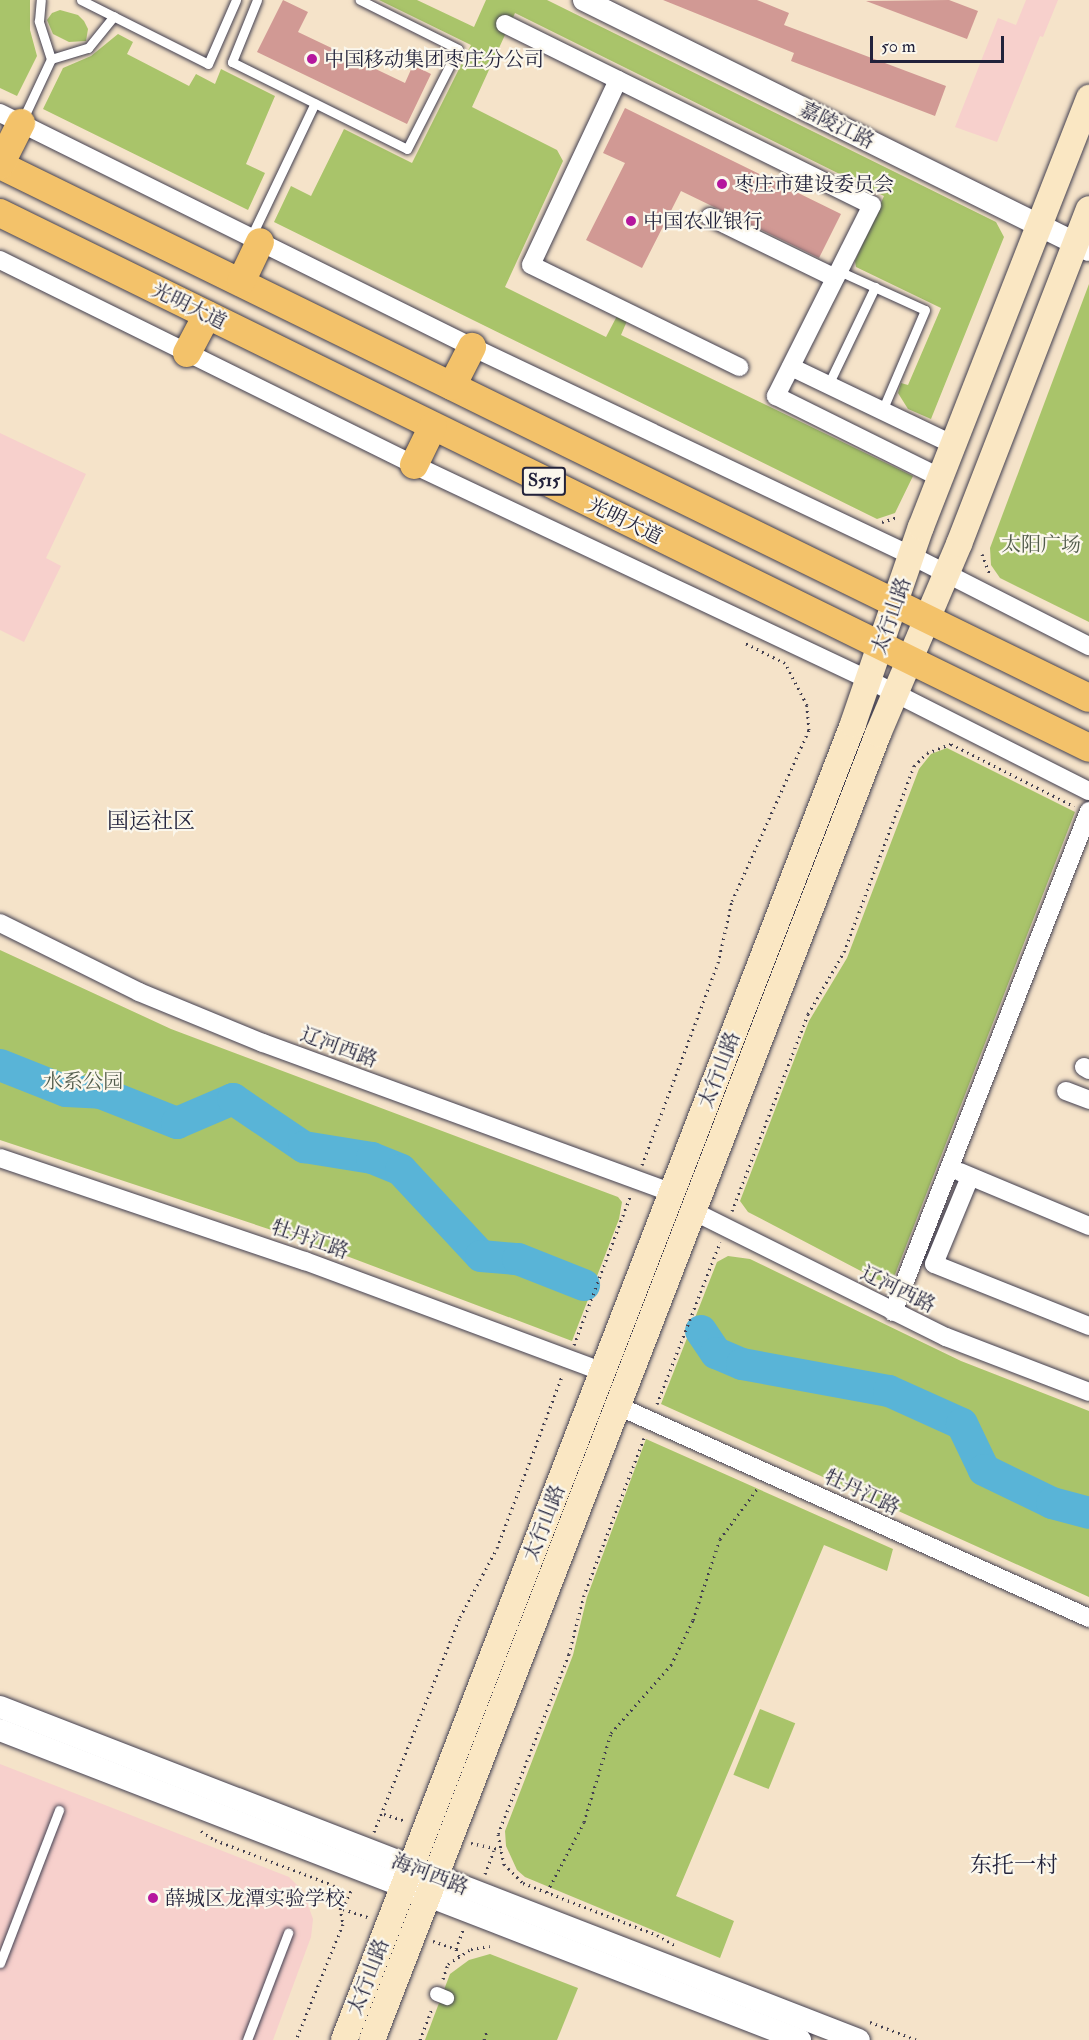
<!DOCTYPE html>
<html>
<head>
<meta charset="utf-8">
<style>
  body { margin:0 }
  #map { position:relative; width:1089px; height:2040px; overflow:hidden; background:#f5e3c9; font-family:"IM FELL Double Pica","Noto Serif SC",serif }
  div>[style] { position:absolute }
  .built>* { inset:0; background:#f7d0cc }
  .green>* { inset:0; background:#a9c46a; transform-origin:0 0 }
  .river>* { height:32px; margin:-16px; padding:0 16px; transform-origin:16px; border-radius:16px; background:#59b4d7 }
  .building>* { inset:0; background:#d19994 }
  .path>* { height:3px; margin-top:-1.5px; transform-origin:0; background:repeating-linear-gradient(90deg,#423f50 0 1.5px,transparent 0 6px) }
  .roads { filter:drop-shadow(0 0 2px #423f50) drop-shadow(0 0 2px #423f50) }
  .service>* { height:9px; margin:-4.5px; padding:0 4.5px; transform-origin:4.5px; border-radius:4.5px; background:#fff }
  .pedestrian>* { height:14px; margin:-7px; padding:0 7px; transform-origin:7px; border-radius:7px; background:#fff }
  .minor>* { height:18px; margin:-9px; padding:0 9px; transform-origin:9px; border-radius:9px; background:#fff }
  .tertiary>* { height:22px; margin:-11px; padding:0 11px; transform-origin:11px; border-radius:11px; background:#fff }
  .secondary>* { height:26px; margin:-13px; padding:0 13px; transform-origin:13px; border-radius:13px; background:#fae7c3 }
  .primary>* { height:28px; margin:-14px; padding:0 14px; transform-origin:14px; border-radius:14px; background:#f3c26a }
  .dots>* { width:16px; height:16px; translate:-50% -50%; box-sizing:border-box; border:3px solid #fbf7ec; border-radius:50% }
  span { translate:-50% -50%; white-space:nowrap; text-align:center; line-height:1.15; -webkit-text-stroke:4.5px #fbf7ec; paint-order:stroke }
  .shield-label span { padding:2px 4px; background:#fbf7ec; border:2px solid; border-radius:4px; -webkit-text-stroke-width:0 }
  .shield-label { font-size:18px; color:#22223b; font-weight:700 }
  .poi-label { font-size:20px; color:#22223b }
  .left { translate:0 -50%; text-align:left }
  .street-label { font-size:20px; color:#22223b }
  .park-label { font-size:20px; color:#515b4b }
  .quarter-label { font-size:22px; color:#22223b }
  .scale { position:absolute; left:870px; top:36px; width:134px; height:27px; box-sizing:border-box; border:3px solid #22223b; border-top:0; padding-left:8px; font-size:18px; line-height:21px; white-space:nowrap; color:#22223b; -webkit-text-stroke:4px #fbf7ec; paint-order:stroke }
</style>
</head>
<body>
<div id="map">
  <div class="built">
    <i style="clip-path:polygon(1026px 0,1058px 0,1043px 37px,1040px 36px,997px 142px,955px 127px,998px 18px,1016px 25px)"></i>
    <i style="clip-path:polygon(0 433px,86px 474px,46px 558px,61px 566px,24px 642px,0 630px)"></i>
    <i style="clip-path:polygon(0 1764px,289px 1877px,303px 1891px,313px 1919px,311px 1937px,273px 2040px,0 2040px)"></i>
  </div>
  <div class="green">
    <i style="clip-path:polygon(0 0,30px 0,30px 30px,37px 56px,17px 96px,0 88px)"></i>
    <i style="clip-path:polygon(379px 0,417px 0,474px 27px,486px 0,547px 0,996px 222px,1004px 237px,931px 419px,908px 409px,898px 393px,901px 383px,908px 385px,941px 308px,856px 267px,855px 261px,884px 196px,515px 13px,472px 107px,557px 150px,563px 161px,505px 287px,606px 337px,617px 316px,627px 321px,621px 335px,913px 476px,895px 513px,877px 519px,274px 222px,291px 186px,311px 196px,344px 129px,412px 163px,471px 45px)"></i>
    <i style="clip-path:polygon(60px 10px,78px 15px,84px 21px,88px 29px,86px 41px,69px 42px,53px 34px,47px 20px,52px 13px)"></i>
    <i style="clip-path:polygon(118px 34px,133px 42px,127px 54px,189px 86px,196px 74px,215px 84px,221px 69px,275px 96px,246px 164px,265px 173px,248px 210px,43px 109px,63px 68px,91px 56px)"></i>
    <i style="clip-path:polygon(1089px 284px,1089px 622px,1000px 578px,991px 565px,990px 548px)"></i>
    <i style="clip-path:polygon(947px 748px,1075px 812px,894px 1277px,880px 1281px,748px 1212px,740px 1201px,809px 1021px,847px 958px,919px 769px,931px 754px)"></i>
    <i style="clip-path:polygon(0 950px,171px 1029px,618px 1197px,622px 1202px,619px 1219px,572px 1341px,320px 1246px,0 1140px)"></i>
    <i style="clip-path:polygon(728px 1256px,750px 1259px,961px 1361px,1089px 1411px,1089px 1597px,661px 1404px,717px 1262px)"></i>
    <i style="clip-path:polygon(646px 1439px,893px 1549px,887px 1571px,824px 1545px,676px 1896px,734px 1921px,720px 1958px,525px 1877px,517px 1870px,506px 1846px,505px 1831px,573px 1655px,587px 1597px)"></i>
    <i style="left:760px;top:1709px;width:38px;height:71px;rotate:22deg"></i>
    <i style="clip-path:polygon(490px 1954px,578px 1988px,557px 2040px,425px 2040px,450px 1974px,469px 1960px)"></i>
  </div>
  <div class="river">
    <i style="left:0;top:1065px;width:71px;rotate:21.5deg"></i>
    <i style="left:66px;top:1091px;width:35px;rotate:3deg"></i>
    <i style="left:101px;top:1093px;width:82px;rotate:21.5deg"></i>
    <i style="left:177px;top:1123px;width:61px;rotate:-23.2deg"></i>
    <i style="left:233px;top:1099px;width:86px;rotate:34.1deg"></i>
    <i style="left:304px;top:1147px;width:69px;rotate:9.2deg"></i>
    <i style="left:372px;top:1158px;width:31px;rotate:22deg"></i>
    <i style="left:401px;top:1170px;width:117px;rotate:47.1deg"></i>
    <i style="left:481px;top:1256px;width:37px;rotate:5deg"></i>
    <i style="left:518px;top:1259px;width:71px;rotate:21.5deg"></i>
    <i style="left:701px;top:1331px;width:27px;rotate:56deg"></i>
    <i style="left:716px;top:1353px;width:28px;rotate:23deg"></i>
    <i style="left:742px;top:1364px;width:149px;rotate:10.4deg"></i>
    <i style="left:889px;top:1391px;width:80px;rotate:24.3deg"></i>
    <i style="left:962px;top:1424px;width:51px;rotate:64.4deg"></i>
    <i style="left:984px;top:1470px;width:76px;rotate:25.9deg"></i>
    <i style="left:1052px;top:1503px;width:38px;rotate:15deg"></i>
  </div>
  <div class="building">
    <i style="clip-path:polygon(283px 0,308px 12px,298px 32px,405px 83px,413px 65px,431px 74px,407px 124px,257px 52px)"></i>
    <i style="clip-path:polygon(663px 0,757px 0,789px 13px,784px 25px,946px 86px,935px 116px,791px 61px,794px 53px)"></i>
    <i style="clip-path:polygon(949px 0,978px 11px,967px 39px,866px 1px)"></i>
    <i style="clip-path:polygon(625px 108px,841px 214px,819px 258px,681px 191px,642px 268px,586px 240px,625px 163px,603px 153px)"></i>
  </div>
  <div class="path">
    <i style="left:882px;top:522px;width:16px;rotate:-18deg"></i>
    <i style="left:982px;top:554px;width:22px;rotate:69deg"></i>
    <i style="left:642px;top:1165px;width:216px;rotate:-69.4deg"></i>
    <i style="left:718px;top:963px;width:64px;rotate:-77.3deg"></i>
    <i style="left:732px;top:901px;width:188px;rotate:-65.8deg"></i>
    <i style="left:809px;top:730px;width:25px;rotate:-95deg"></i>
    <i style="left:807px;top:705px;width:47px;rotate:-117.6deg"></i>
    <i style="left:785px;top:663px;width:47px;rotate:-153.4deg"></i>
    <i style="left:732px;top:1211px;width:211px;rotate:-68.9deg"></i>
    <i style="left:808px;top:1014px;width:72px;rotate:-59.9deg"></i>
    <i style="left:844px;top:952px;width:199px;rotate:-69.4deg"></i>
    <i style="left:914px;top:766px;width:18px;rotate:-45deg"></i>
    <i style="left:927px;top:753px;width:26px;rotate:-21deg"></i>
    <i style="left:951px;top:744px;width:138px;rotate:26.8deg"></i>
    <i style="left:574px;top:1345px;width:158px;rotate:-69.3deg"></i>
    <i style="left:657px;top:1404px;width:174px;rotate:-68.7deg"></i>
    <i style="left:644px;top:1438px;width:168px;rotate:110.9deg"></i>
    <i style="left:584px;top:1595px;width:61px;rotate:104.3deg"></i>
    <i style="left:569px;top:1654px;width:193px;rotate:111.5deg"></i>
    <i style="left:498px;top:1834px;width:31px;rotate:79deg"></i>
    <i style="left:504px;top:1864px;width:27px;rotate:45deg"></i>
    <i style="left:523px;top:1883px;width:144px;rotate:21.2deg"></i>
    <i style="left:657px;top:1935px;width:20px;rotate:30deg"></i>
    <i style="left:384px;top:1814px;width:22px;rotate:18deg"></i>
    <i style="left:201px;top:1831px;width:17px;rotate:33deg"></i>
    <i style="left:215px;top:1840px;width:126px;rotate:20.9deg"></i>
    <i style="left:333px;top:1885px;width:6px;rotate:51deg"></i>
    <i style="left:337px;top:1890px;width:35px;rotate:80deg"></i>
    <i style="left:343px;top:1924px;width:125px;rotate:112.1deg"></i>
    <i style="left:374px;top:1832px;width:232px;rotate:-68.2deg"></i>
    <i style="left:460px;top:1617px;width:78px;rotate:-61.8deg"></i>
    <i style="left:497px;top:1548px;width:184px;rotate:-69.3deg"></i>
    <i style="left:471px;top:1843px;width:30px;rotate:12deg"></i>
    <i style="left:485px;top:1874px;width:25px;rotate:-69deg"></i>
    <i style="left:547px;top:1892px;width:79px;rotate:-62.1deg"></i>
    <i style="left:584px;top:1822px;width:93px;rotate:-73.1deg"></i>
    <i style="left:611px;top:1733px;width:91px;rotate:-48.6deg"></i>
    <i style="left:671px;top:1665px;width:50px;rotate:-63.9deg"></i>
    <i style="left:693px;top:1620px;width:85px;rotate:-71.6deg"></i>
    <i style="left:720px;top:1539px;width:62px;rotate:-53.5deg"></i>
    <i style="left:343px;top:1909px;width:23px;rotate:-67deg"></i>
    <i style="left:343px;top:1909px;width:28px;rotate:18deg"></i>
    <i style="left:433px;top:1941px;width:24px;rotate:19deg"></i>
    <i style="left:459px;top:1956px;width:8px;rotate:-113deg"></i>
    <i style="left:456px;top:1949px;width:20px;rotate:-70deg"></i>
    <i style="left:443px;top:1979px;width:16px;rotate:-72deg"></i>
    <i style="left:448px;top:1964px;width:27px;rotate:-33deg"></i>
    <i style="left:471px;top:1949px;width:19px;rotate:-9deg"></i>
    <i style="left:870px;top:2022px;width:50px;rotate:21deg"></i>
    <i style="left:420px;top:2040px;width:34px;rotate:-69deg"></i>
    <i style="left:484px;top:2040px;width:9px;rotate:-72deg"></i>
  </div>
  <div class="roads">
    <div class="service">
      <i style="left:81px;top:0;width:142px;rotate:26.7deg"></i>
      <i style="left:208px;top:64px;width:70px;rotate:-66.4deg"></i>
      <i style="left:257px;top:0;width:67px;rotate:112deg"></i>
      <i style="left:232px;top:62px;width:195px;rotate:26.4deg"></i>
      <i style="left:407px;top:149px;width:112px;rotate:-63deg"></i>
      <i style="left:458px;top:49px;width:110px;rotate:-153.4deg"></i>
      <i style="left:51px;top:59px;width:39px;rotate:-17deg"></i>
      <i style="left:88px;top:48px;width:41px;rotate:-50.9deg"></i>
      <i style="left:22px;top:121px;width:68px;rotate:-64.9deg"></i>
      <i style="left:51px;top:59px;width:40px;rotate:-108deg"></i>
      <i style="left:39px;top:21px;width:21px;rotate:-85deg"></i>
      <i style="left:251px;top:237px;width:148px;rotate:-64.5deg"></i>
      <i style="left:839px;top:271px;width:94px;rotate:24.4deg"></i>
      <i style="left:925px;top:310px;width:110px;rotate:113.1deg"></i>
      <i style="left:828px;top:385px;width:109px;rotate:-64.4deg"></i>
      <i style="left:0;top:1963px;width:164px;rotate:-68.9deg"></i>
      <i style="left:247px;top:2040px;width:115px;rotate:-69deg"></i>
    </div>
    <div class="pedestrian">
      <i style="left:437px;top:1994px;width:11px;rotate:22deg"></i>
    </div>
    <div class="minor">
      <i style="left:505px;top:24px;width:409px;rotate:26.3deg"></i>
      <i style="left:872px;top:205px;width:214px;rotate:116.7deg"></i>
      <i style="left:776px;top:396px;width:184px;rotate:26.4deg"></i>
      <i style="left:618px;top:80px;width:204px;rotate:115.2deg"></i>
      <i style="left:531px;top:265px;width:232px;rotate:26.1deg"></i>
      <i style="left:0;top:113px;width:527px;rotate:26.37deg"></i>
      <i style="left:472px;top:347px;width:487px;rotate:25.4deg"></i>
      <i style="left:912px;top:556px;width:199px;rotate:27deg"></i>
      <i style="left:710px;top:217px;width:139px;rotate:26deg"></i>
      <i style="left:0;top:260px;width:462px;rotate:26.3deg"></i>
      <i style="left:414px;top:465px;width:503px;rotate:25.29deg"></i>
      <i style="left:869px;top:680px;width:246px;rotate:26.8deg"></i>
      <i style="left:791px;top:367px;width:181px;rotate:25.6deg"></i>
      <i style="left:0;top:923px;width:155px;rotate:26.4deg"></i>
      <i style="left:139px;top:992px;width:134px;rotate:22.4deg"></i>
      <i style="left:263px;top:1043px;width:436px;rotate:20.1deg"></i>
      <i style="left:1084px;top:1067px;width:6px;rotate:31deg"></i>
      <i style="left:1066px;top:1091px;width:25px;rotate:21deg"></i>
      <i style="left:0;top:1158px;width:322px;rotate:18.7deg"></i>
      <i style="left:305px;top:1261px;width:318px;rotate:20.4deg"></i>
      <i style="left:960px;top:1172px;width:140px;rotate:22.7deg"></i>
      <i style="left:970px;top:1177px;width:94px;rotate:112.5deg"></i>
      <i style="left:934px;top:1264px;width:167px;rotate:21.8deg"></i>
      <i style="left:693px;top:1211px;width:283px;rotate:26.5deg"></i>
      <i style="left:946px;top:1337px;width:153px;rotate:21deg"></i>
      <i style="left:893px;top:1312px;width:538px;rotate:-68.63deg"></i>
      <i style="left:618px;top:1406px;width:517px;rotate:24.23deg"></i>
    </div>
    <div class="tertiary">
      <i style="left:584px;top:0;width:563px;rotate:26.34deg"></i>
      <i style="left:0;top:1707px;width:921px;rotate:21.19deg"></i>
      <i style="left:0;top:1730px;width:858px;rotate:21.18deg"></i>
    </div>
    <div class="secondary">
      <i style="left:344px;top:2040px;width:1411px;rotate:-68.85deg"></i>
      <i style="left:853px;top:724px;width:208px;rotate:-71deg"></i>
      <i style="left:921px;top:527px;width:461px;rotate:-68.6deg"></i>
      <i style="left:372px;top:2040px;width:1401px;rotate:-68.82deg"></i>
      <i style="left:878px;top:734px;width:207px;rotate:-66.9deg"></i>
      <i style="left:959px;top:544px;width:359px;rotate:-68.8deg"></i>
    </div>
    <div class="primary">
      <i style="left:0;top:165px;width:1212px;rotate:26.08deg"></i>
      <i style="left:0;top:165px;width:47px;rotate:-63.4deg"></i>
      <i style="left:0;top:213px;width:1213px;rotate:26.16deg"></i>
      <i style="left:241px;top:282px;width:44px;rotate:-64.6deg"></i>
      <i style="left:187px;top:353px;width:43px;rotate:-62.2deg"></i>
      <i style="left:452px;top:386px;width:44px;rotate:-62.9deg"></i>
      <i style="left:414px;top:465px;width:43px;rotate:-64deg"></i>
    </div>
  </div>
  <div class="dots">
    <i style="left:312px;top:59px;background:#b5179e"></i>
    <i style="left:722px;top:184px;background:#b5179e"></i>
    <i style="left:631px;top:221px;background:#b5179e"></i>
    <i style="left:153px;top:1898px;background:#b5179e"></i>
  </div>
  <div class="shield-label">
    <span style="left:544px;top:481px">S515</span>
  </div>
  <div class="poi-label">
    <span class="left" style="left:324px;top:59px">中国移动集团枣庄分公司</span>
    <span class="left" style="left:734px;top:184px">枣庄市建设委员会</span>
    <span class="left" style="left:643px;top:221px">中国农业银行</span>
    <span class="left" style="left:165px;top:1898px">薛城区龙潭实验学校</span>
  </div>
  <div class="street-label">
    <span style="left:837px;top:125px;rotate:26deg">嘉陵江路</span>
    <span style="left:189px;top:306px;rotate:26deg">光明大道</span>
    <span style="left:625px;top:521px;rotate:26deg">光明大道</span>
    <span style="left:891px;top:616px;rotate:-71deg">太行山路</span>
    <span style="left:339px;top:1047px;rotate:20deg">辽河西路</span>
    <span style="left:719px;top:1070px;rotate:-69deg">太行山路</span>
    <span style="left:310px;top:1239px;rotate:19deg">牡丹江路</span>
    <span style="left:898px;top:1289px;rotate:26deg">辽河西路</span>
    <span style="left:862px;top:1492px;rotate:25deg">牡丹江路</span>
    <span style="left:544px;top:1523px;rotate:-69deg">太行山路</span>
    <span style="left:430px;top:1874px;rotate:21deg">海河西路</span>
    <span style="left:368px;top:1977px;rotate:-69deg">太行山路</span>
  </div>
  <div class="park-label">
    <span style="left:1041px;top:544px">太阳广场</span>
    <span style="left:83px;top:1081px">水系公园</span>
  </div>
  <div class="quarter-label">
    <span style="left:151px;top:822px">国运社区</span>
    <span style="left:1014px;top:1866px">东托一村</span>
  </div>
  <div class="scale">50 m</div>
</div>
</body>
</html>
